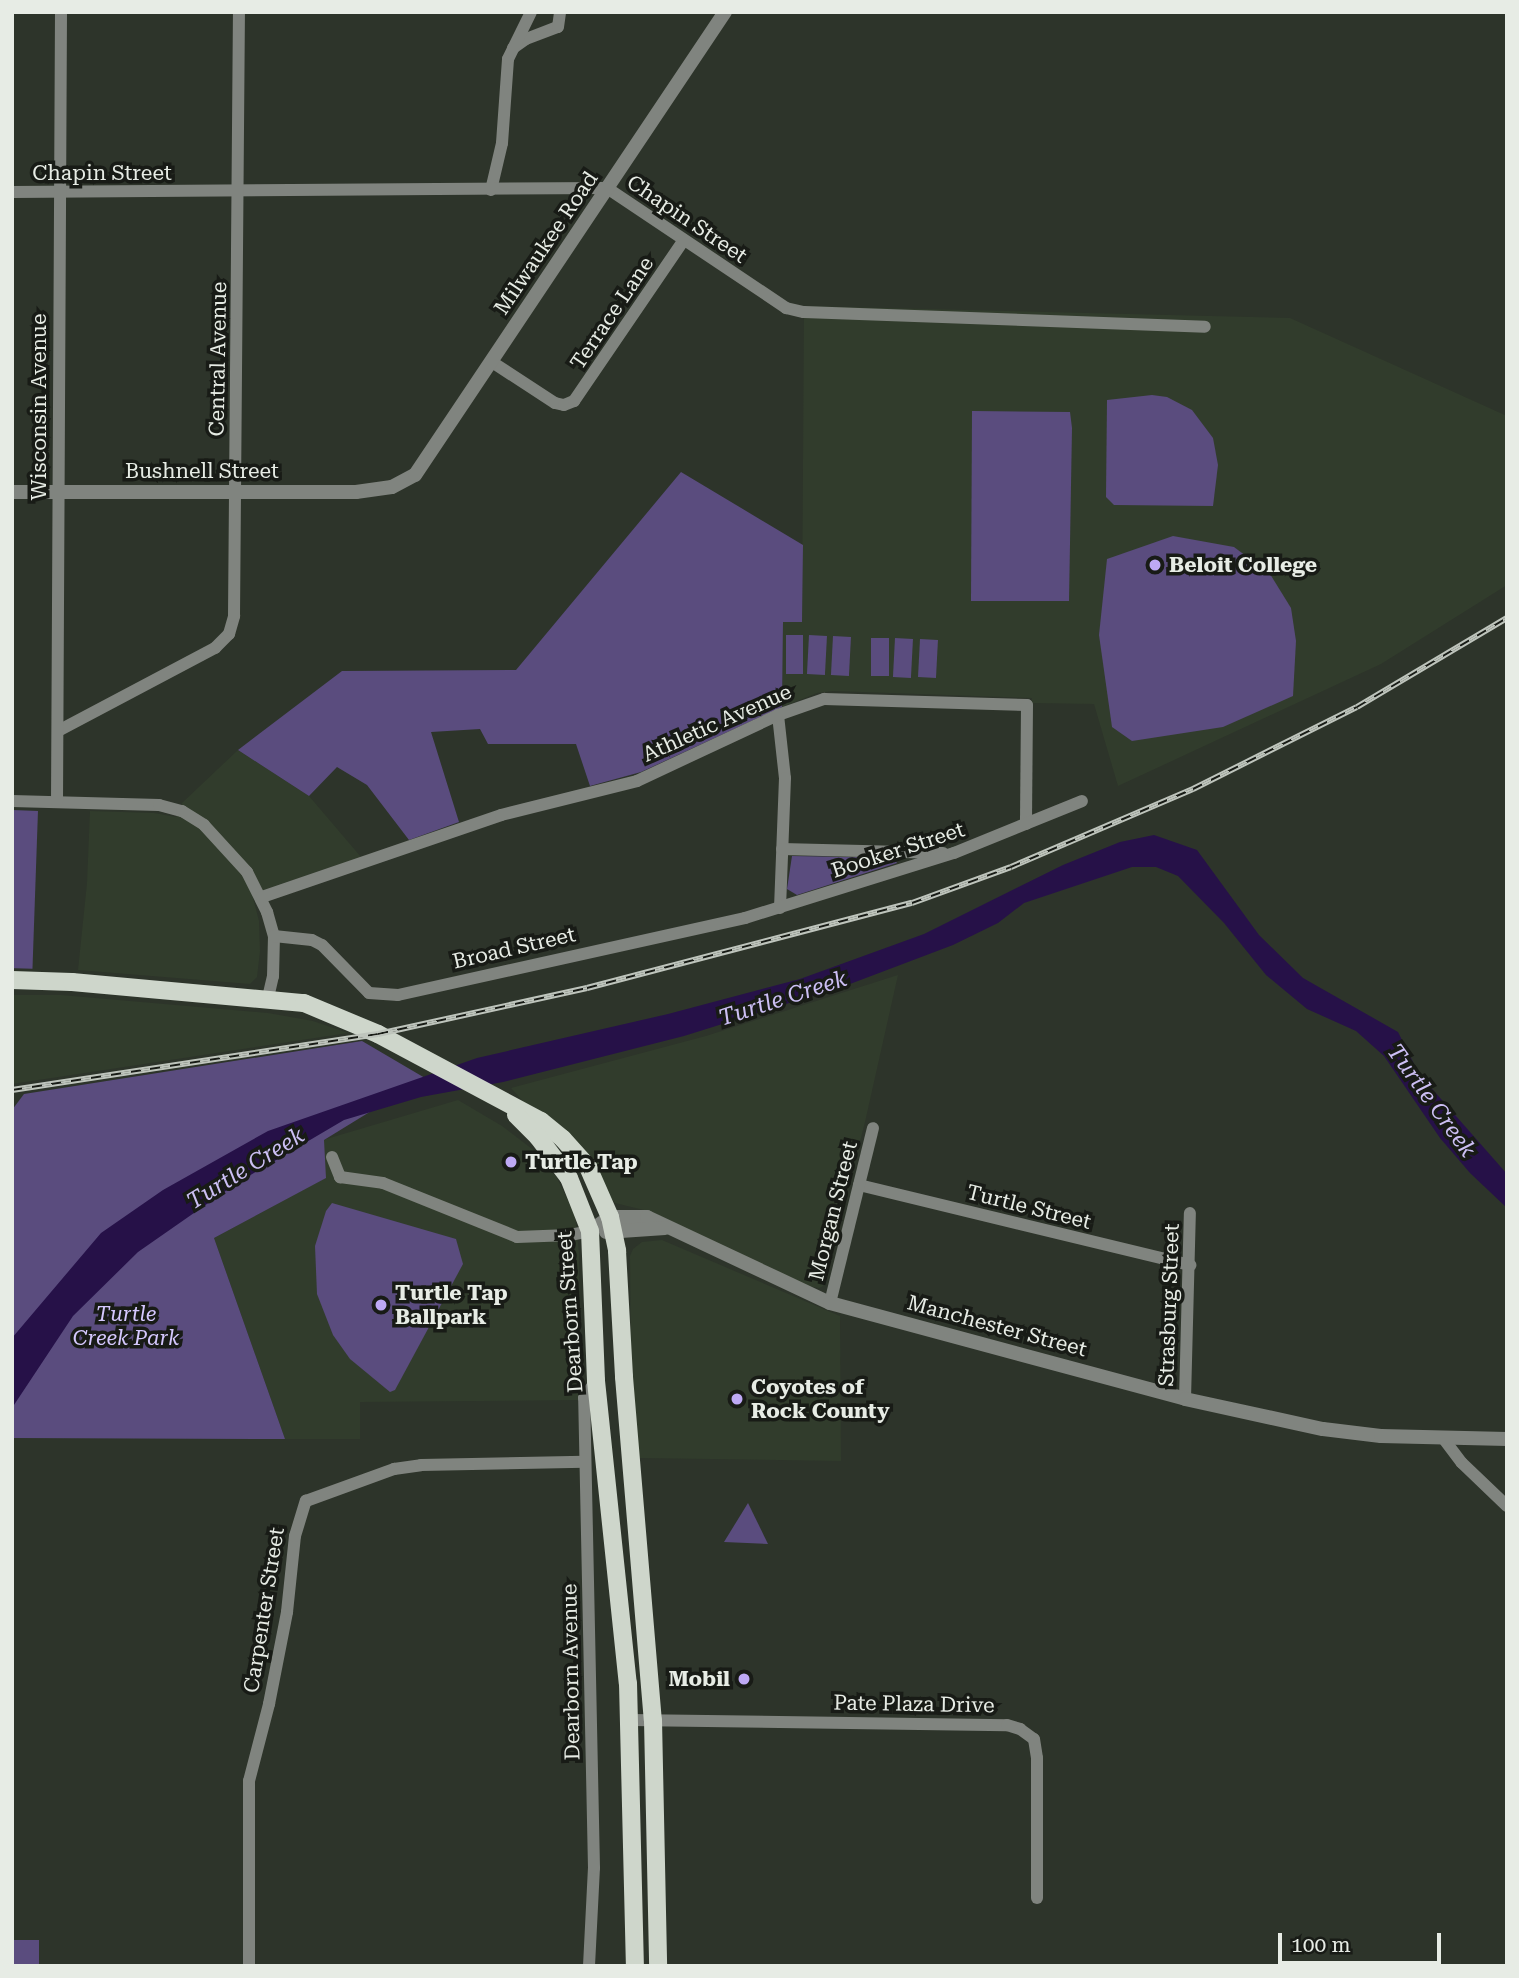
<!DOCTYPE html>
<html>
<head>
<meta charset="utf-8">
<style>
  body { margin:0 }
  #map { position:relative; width:1519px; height:1978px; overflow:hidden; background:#2d342a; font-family:"Roboto Serif",serif }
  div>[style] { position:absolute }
  .built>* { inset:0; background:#313c2c }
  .green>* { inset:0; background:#5a4c7e; transform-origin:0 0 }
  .water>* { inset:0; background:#261148 }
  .minor>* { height:12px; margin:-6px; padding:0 6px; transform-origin:6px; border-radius:6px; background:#80847f }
  .tertiary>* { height:14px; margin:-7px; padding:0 7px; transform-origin:7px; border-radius:7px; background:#80847f }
  .primary>* { height:18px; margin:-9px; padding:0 9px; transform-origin:9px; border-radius:9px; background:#ced6cb }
  .rail>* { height:6px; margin-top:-3px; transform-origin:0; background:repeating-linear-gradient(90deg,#181b16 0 10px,#bec4bc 0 20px); box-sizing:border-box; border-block:2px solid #bec4bc }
  .dots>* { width:19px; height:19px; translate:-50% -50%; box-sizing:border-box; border:4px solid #181b16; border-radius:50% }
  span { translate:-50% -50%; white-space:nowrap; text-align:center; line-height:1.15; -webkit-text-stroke:7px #181b16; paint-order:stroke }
  .street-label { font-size:21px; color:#e7ece5 }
  .poi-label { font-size:21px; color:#e7ece5; font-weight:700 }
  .left { translate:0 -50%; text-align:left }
  .right { translate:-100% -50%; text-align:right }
  .park-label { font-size:21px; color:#d5c8fe; font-style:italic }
  .water-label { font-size:23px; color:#ccbff4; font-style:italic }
  .frame { position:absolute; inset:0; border:14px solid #e7ece5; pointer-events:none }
  .scale { position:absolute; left:1278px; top:1933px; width:163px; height:32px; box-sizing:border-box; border:4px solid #e7ece5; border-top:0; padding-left:9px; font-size:21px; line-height:24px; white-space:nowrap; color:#e7ece5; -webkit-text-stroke:5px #181b16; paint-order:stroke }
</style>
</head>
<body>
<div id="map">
  <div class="built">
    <i style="clip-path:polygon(804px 306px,1290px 318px,1507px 416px,1507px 585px,1381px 664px,1118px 786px,1094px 704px,1032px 703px,1032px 698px,833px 691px,817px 693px,782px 707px,783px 622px,802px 621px)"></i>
    <i style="clip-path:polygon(238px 750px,309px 796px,361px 857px,252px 894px,259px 921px,260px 951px,257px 977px,250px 984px,78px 970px,87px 883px,90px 811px,154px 813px,176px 817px,182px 803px)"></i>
    <i style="clip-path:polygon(898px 975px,865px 1122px,823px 1286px,819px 1288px,802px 1285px,652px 1212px,615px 1203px,511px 1088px,706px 1036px)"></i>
    <i style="clip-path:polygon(12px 995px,61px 995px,268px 1013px,313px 1021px,348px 1033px,12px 1084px)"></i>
    <i style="clip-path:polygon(458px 1100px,502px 1126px,536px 1152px,557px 1178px,575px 1215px,579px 1253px,580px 1400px,360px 1402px,360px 1439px,285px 1439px,214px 1238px,325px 1178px,323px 1140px)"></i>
    <i style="clip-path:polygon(662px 1240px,840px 1316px,841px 1461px,639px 1458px,631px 1355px,630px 1256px,633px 1249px,642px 1242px)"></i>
  </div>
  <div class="green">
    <i style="clip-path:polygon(1152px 395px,1167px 397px,1192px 410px,1213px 438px,1218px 465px,1213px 506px,1114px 505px,1106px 497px,1107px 400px)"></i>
    <i style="clip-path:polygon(972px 411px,1070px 412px,1072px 428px,1069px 601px,971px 601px)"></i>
    <i style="clip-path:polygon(681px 472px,803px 545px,802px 622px,783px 622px,782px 707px,641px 772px,590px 786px,576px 744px,488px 744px,480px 729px,431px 732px,459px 822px,409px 840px,367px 785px,337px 767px,309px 796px,238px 750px,342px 671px,516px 670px)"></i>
    <i style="clip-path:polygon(1173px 536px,1234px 547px,1270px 574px,1291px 608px,1296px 641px,1293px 696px,1223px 727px,1132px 741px,1112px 727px,1099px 635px,1107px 559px)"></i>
    <i style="left:786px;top:635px;width:17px;height:39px"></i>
    <i style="left:809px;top:635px;width:18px;height:39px;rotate:3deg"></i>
    <i style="left:833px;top:636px;width:18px;height:39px;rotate:3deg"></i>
    <i style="left:871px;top:638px;width:18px;height:38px"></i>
    <i style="left:895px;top:638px;width:18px;height:39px;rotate:3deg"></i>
    <i style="left:920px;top:639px;width:18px;height:38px;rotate:3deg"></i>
    <i style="left:12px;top:810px;width:26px;height:158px;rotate:2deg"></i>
    <i style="clip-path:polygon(792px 856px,894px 858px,897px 863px,797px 895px,787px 889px)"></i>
    <i style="clip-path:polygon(362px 1041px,425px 1078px,324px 1140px,326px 1178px,214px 1238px,285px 1439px,12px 1438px,12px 1110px,24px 1094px)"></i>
    <i style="clip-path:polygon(332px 1203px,456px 1239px,463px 1264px,395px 1390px,390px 1392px,350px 1359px,333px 1335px,317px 1294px,315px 1246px,326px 1211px)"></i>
    <i style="clip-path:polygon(748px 1503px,768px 1544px,724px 1542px)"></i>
    <i style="left:12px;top:1940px;width:27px;height:26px"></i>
  </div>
  <div class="water">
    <i style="clip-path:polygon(1154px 835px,1197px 850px,1259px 935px,1303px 978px,1398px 1032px,1419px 1074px,1507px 1174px,1507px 1208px,1470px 1173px,1440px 1138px,1384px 1056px,1356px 1031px,1307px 1009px,1266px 975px,1224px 923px,1178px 876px,1156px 867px,1132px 867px,1024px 903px,998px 923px,953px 945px,850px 984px,684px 1036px,503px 1082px,421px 1097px,344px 1120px,237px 1183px,138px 1252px,73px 1316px,12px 1408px,12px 1338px,101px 1233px,163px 1190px,268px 1131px,477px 1058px,668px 1014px,800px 979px,924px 934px,1063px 865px,1120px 842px)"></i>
  </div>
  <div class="minor">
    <i style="left:513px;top:48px;width:16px;rotate:-35deg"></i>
    <i style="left:526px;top:39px;width:34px;rotate:-21deg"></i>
    <i style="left:558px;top:27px;width:15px;rotate:-82deg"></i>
    <i style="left:491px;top:190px;width:48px;rotate:-76.8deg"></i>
    <i style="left:502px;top:143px;width:84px;rotate:-85.9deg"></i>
    <i style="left:508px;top:59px;width:52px;rotate:-63.9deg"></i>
    <i style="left:12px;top:192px;width:595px;rotate:-0.39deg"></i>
    <i style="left:607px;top:188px;width:216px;rotate:33.8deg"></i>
    <i style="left:786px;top:308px;width:18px;rotate:13deg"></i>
    <i style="left:804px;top:312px;width:401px;rotate:2.1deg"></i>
    <i style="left:492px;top:362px;width:75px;rotate:33.1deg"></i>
    <i style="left:555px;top:403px;width:9px;rotate:13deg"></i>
    <i style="left:564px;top:405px;width:11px;rotate:-22deg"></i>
    <i style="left:574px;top:401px;width:195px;rotate:-55.7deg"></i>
    <i style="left:778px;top:715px;width:63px;rotate:83.7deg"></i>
    <i style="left:785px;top:778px;width:130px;rotate:92.2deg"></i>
    <i style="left:58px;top:731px;width:178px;rotate:-27.9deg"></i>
    <i style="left:215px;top:648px;width:20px;rotate:-45deg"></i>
    <i style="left:229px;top:634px;width:19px;rotate:-74deg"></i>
    <i style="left:234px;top:616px;width:604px;rotate:-89.53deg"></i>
    <i style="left:12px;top:801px;width:147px;rotate:1.6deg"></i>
    <i style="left:159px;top:805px;width:24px;rotate:15deg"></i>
    <i style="left:182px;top:811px;width:26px;rotate:32deg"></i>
    <i style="left:204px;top:825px;width:64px;rotate:47.5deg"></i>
    <i style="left:247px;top:872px;width:45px;rotate:63.4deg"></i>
    <i style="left:267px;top:912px;width:25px;rotate:74deg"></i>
    <i style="left:274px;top:936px;width:40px;rotate:91.4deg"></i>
    <i style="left:273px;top:976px;width:23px;rotate:103deg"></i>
    <i style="left:57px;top:802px;width:790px;rotate:-89.71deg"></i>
    <i style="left:782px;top:849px;width:161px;rotate:1.4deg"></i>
    <i style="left:262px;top:897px;width:253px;rotate:-18.9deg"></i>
    <i style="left:501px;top:815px;width:140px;rotate:-14deg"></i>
    <i style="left:637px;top:781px;width:156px;rotate:-25.1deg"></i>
    <i style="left:778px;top:715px;width:49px;rotate:-19.2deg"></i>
    <i style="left:824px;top:699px;width:203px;rotate:1.7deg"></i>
    <i style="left:1027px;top:705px;width:119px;rotate:90.5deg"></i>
    <i style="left:274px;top:936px;width:38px;rotate:6deg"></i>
    <i style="left:312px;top:940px;width:11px;rotate:27deg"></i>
    <i style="left:322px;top:945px;width:67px;rotate:45.6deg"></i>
    <i style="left:369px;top:993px;width:29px;rotate:4deg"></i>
    <i style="left:398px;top:995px;width:355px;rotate:-12.5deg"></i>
    <i style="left:745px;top:918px;width:219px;rotate:-17.3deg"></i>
    <i style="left:954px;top:853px;width:138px;rotate:-22.1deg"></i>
    <i style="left:332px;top:1157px;width:22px;rotate:68deg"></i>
    <i style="left:340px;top:1177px;width:43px;rotate:7.9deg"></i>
    <i style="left:383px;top:1183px;width:144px;rotate:21.9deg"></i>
    <i style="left:517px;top:1237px;width:53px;rotate:-2.2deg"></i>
    <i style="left:570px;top:1235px;width:20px;rotate:-11deg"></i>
    <i style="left:859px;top:1185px;width:341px;rotate:13.6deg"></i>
    <i style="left:830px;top:1303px;width:180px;rotate:-76.2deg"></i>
    <i style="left:1185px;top:1399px;width:186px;rotate:-88.5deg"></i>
    <i style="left:1443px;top:1438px;width:31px;rotate:53deg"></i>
    <i style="left:1462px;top:1463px;width:62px;rotate:43.7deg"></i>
    <i style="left:630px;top:1720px;width:377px;rotate:0.8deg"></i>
    <i style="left:1007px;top:1725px;width:14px;rotate:17deg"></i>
    <i style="left:1020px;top:1729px;width:17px;rotate:36deg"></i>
    <i style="left:1034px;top:1739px;width:19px;rotate:81deg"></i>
    <i style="left:1037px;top:1758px;width:140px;rotate:90deg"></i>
    <i style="left:249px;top:1966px;width:185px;rotate:-90deg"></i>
    <i style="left:249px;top:1781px;width:80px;rotate:-75.4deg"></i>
    <i style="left:269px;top:1704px;width:94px;rotate:-78.9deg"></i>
    <i style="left:287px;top:1612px;width:76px;rotate:-84deg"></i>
    <i style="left:295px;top:1536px;width:37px;rotate:-73deg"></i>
    <i style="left:306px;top:1501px;width:94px;rotate:-20deg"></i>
    <i style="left:394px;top:1469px;width:27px;rotate:-8deg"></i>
    <i style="left:421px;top:1465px;width:163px;rotate:-1.1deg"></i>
    <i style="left:589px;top:1966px;width:98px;rotate:-87.1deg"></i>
    <i style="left:594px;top:1868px;width:470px;rotate:-91.2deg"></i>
    <i style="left:584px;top:1398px;width:21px;rotate:-55deg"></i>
  </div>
  <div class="tertiary">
    <i style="left:12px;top:492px;width:344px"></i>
    <i style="left:356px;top:492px;width:36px;rotate:-8deg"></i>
    <i style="left:392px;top:487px;width:26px;rotate:-28deg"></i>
    <i style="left:415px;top:475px;width:557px;rotate:-56.2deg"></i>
    <i style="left:590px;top:1231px;width:24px;rotate:-35deg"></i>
    <i style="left:610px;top:1217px;width:37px"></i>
    <i style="left:647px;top:1217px;width:202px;rotate:25.2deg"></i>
    <i style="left:830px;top:1303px;width:368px;rotate:15.1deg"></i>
    <i style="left:1185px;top:1399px;width:141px;rotate:12.3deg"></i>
    <i style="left:1323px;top:1429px;width:58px;rotate:6.9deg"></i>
    <i style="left:1381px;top:1436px;width:126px;rotate:1.4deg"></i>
    <i style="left:606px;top:1232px;width:59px;rotate:-3.9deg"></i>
  </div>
  <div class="primary">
    <i style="left:12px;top:980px;width:60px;rotate:1.9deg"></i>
    <i style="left:72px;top:982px;width:233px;rotate:5.2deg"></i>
    <i style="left:304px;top:1003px;width:80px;rotate:22.7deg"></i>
    <i style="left:378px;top:1034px;width:185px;rotate:28.1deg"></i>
    <i style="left:541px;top:1121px;width:28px;rotate:39deg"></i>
    <i style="left:563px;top:1139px;width:38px;rotate:48deg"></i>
    <i style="left:588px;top:1167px;width:55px;rotate:66.3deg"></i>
    <i style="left:610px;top:1217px;width:35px;rotate:78deg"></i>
    <i style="left:617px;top:1251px;width:126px;rotate:86.8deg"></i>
    <i style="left:624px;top:1377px;width:344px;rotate:85.2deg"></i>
    <i style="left:653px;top:1720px;width:246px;rotate:88.8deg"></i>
    <i style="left:516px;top:1115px;width:31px;rotate:45deg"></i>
    <i style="left:538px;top:1137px;width:51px;rotate:52.9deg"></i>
    <i style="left:569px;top:1178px;width:57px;rotate:68.4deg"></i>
    <i style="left:590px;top:1231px;width:150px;rotate:87.7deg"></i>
    <i style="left:596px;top:1381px;width:304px;rotate:84deg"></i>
    <i style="left:628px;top:1683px;width:283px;rotate:88.6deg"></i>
  </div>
  <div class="rail">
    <i style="left:12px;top:1090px;width:370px;rotate:-8.7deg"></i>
    <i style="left:378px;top:1034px;width:214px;rotate:-12.4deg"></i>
    <i style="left:587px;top:988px;width:336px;rotate:-14.7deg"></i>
    <i style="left:912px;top:903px;width:105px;rotate:-20deg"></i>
    <i style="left:1011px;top:867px;width:198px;rotate:-23.2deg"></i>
    <i style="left:1193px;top:789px;width:183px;rotate:-26.6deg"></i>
    <i style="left:1357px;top:707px;width:174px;rotate:-30.7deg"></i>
  </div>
  <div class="dots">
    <i style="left:1155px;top:565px;background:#bea9f5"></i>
    <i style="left:511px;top:1162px;background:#bea9f5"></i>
    <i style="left:381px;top:1305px;background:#bea9f5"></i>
    <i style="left:737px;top:1399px;background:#bea9f5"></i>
    <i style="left:744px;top:1679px;background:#bea9f5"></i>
  </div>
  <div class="street-label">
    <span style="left:102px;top:173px">Chapin Street</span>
    <span style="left:687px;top:219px;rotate:34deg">Chapin Street</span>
    <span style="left:546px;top:243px;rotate:-56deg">Milwaukee Road</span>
    <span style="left:612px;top:313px;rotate:-56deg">Terrace Lane</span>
    <span style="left:218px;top:359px;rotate:-89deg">Central Avenue</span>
    <span style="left:39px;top:407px;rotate:-90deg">Wisconsin Avenue</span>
    <span style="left:202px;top:471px">Bushnell Street</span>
    <span style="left:717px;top:723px;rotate:-24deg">Athletic Avenue</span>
    <span style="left:898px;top:850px;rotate:-18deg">Booker Street</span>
    <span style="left:514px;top:948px;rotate:-13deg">Broad Street</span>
    <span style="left:1029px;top:1207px;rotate:14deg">Turtle Street</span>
    <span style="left:833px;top:1211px;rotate:-76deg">Morgan Street</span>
    <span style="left:1169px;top:1305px;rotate:-88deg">Strasburg Street</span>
    <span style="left:570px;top:1312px;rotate:-94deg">Dearborn Street</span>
    <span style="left:997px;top:1326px;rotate:15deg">Manchester Street</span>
    <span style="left:264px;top:1610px;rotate:-81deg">Carpenter Street</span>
    <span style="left:571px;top:1672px;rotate:-91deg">Dearborn Avenue</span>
    <span style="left:914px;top:1704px;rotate:1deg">Pate Plaza Drive</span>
  </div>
  <div class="poi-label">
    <span class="left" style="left:1169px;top:565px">Beloit College</span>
    <span class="left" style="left:525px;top:1162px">Turtle Tap</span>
    <span class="left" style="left:395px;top:1305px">Turtle Tap<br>Ballpark</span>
    <span class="left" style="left:751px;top:1399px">Coyotes of<br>Rock County</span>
    <span class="right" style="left:730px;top:1679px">Mobil</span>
  </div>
  <div class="park-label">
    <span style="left:126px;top:1326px">Turtle<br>Creek Park</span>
  </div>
  <div class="water-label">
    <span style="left:783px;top:999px;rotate:-18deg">Turtle Creek</span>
    <span style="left:1431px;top:1101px;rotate:54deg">Turtle Creek</span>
    <span style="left:246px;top:1169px;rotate:-32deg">Turtle Creek</span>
  </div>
  <div class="frame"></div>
  <div class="scale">100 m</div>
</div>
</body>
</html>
